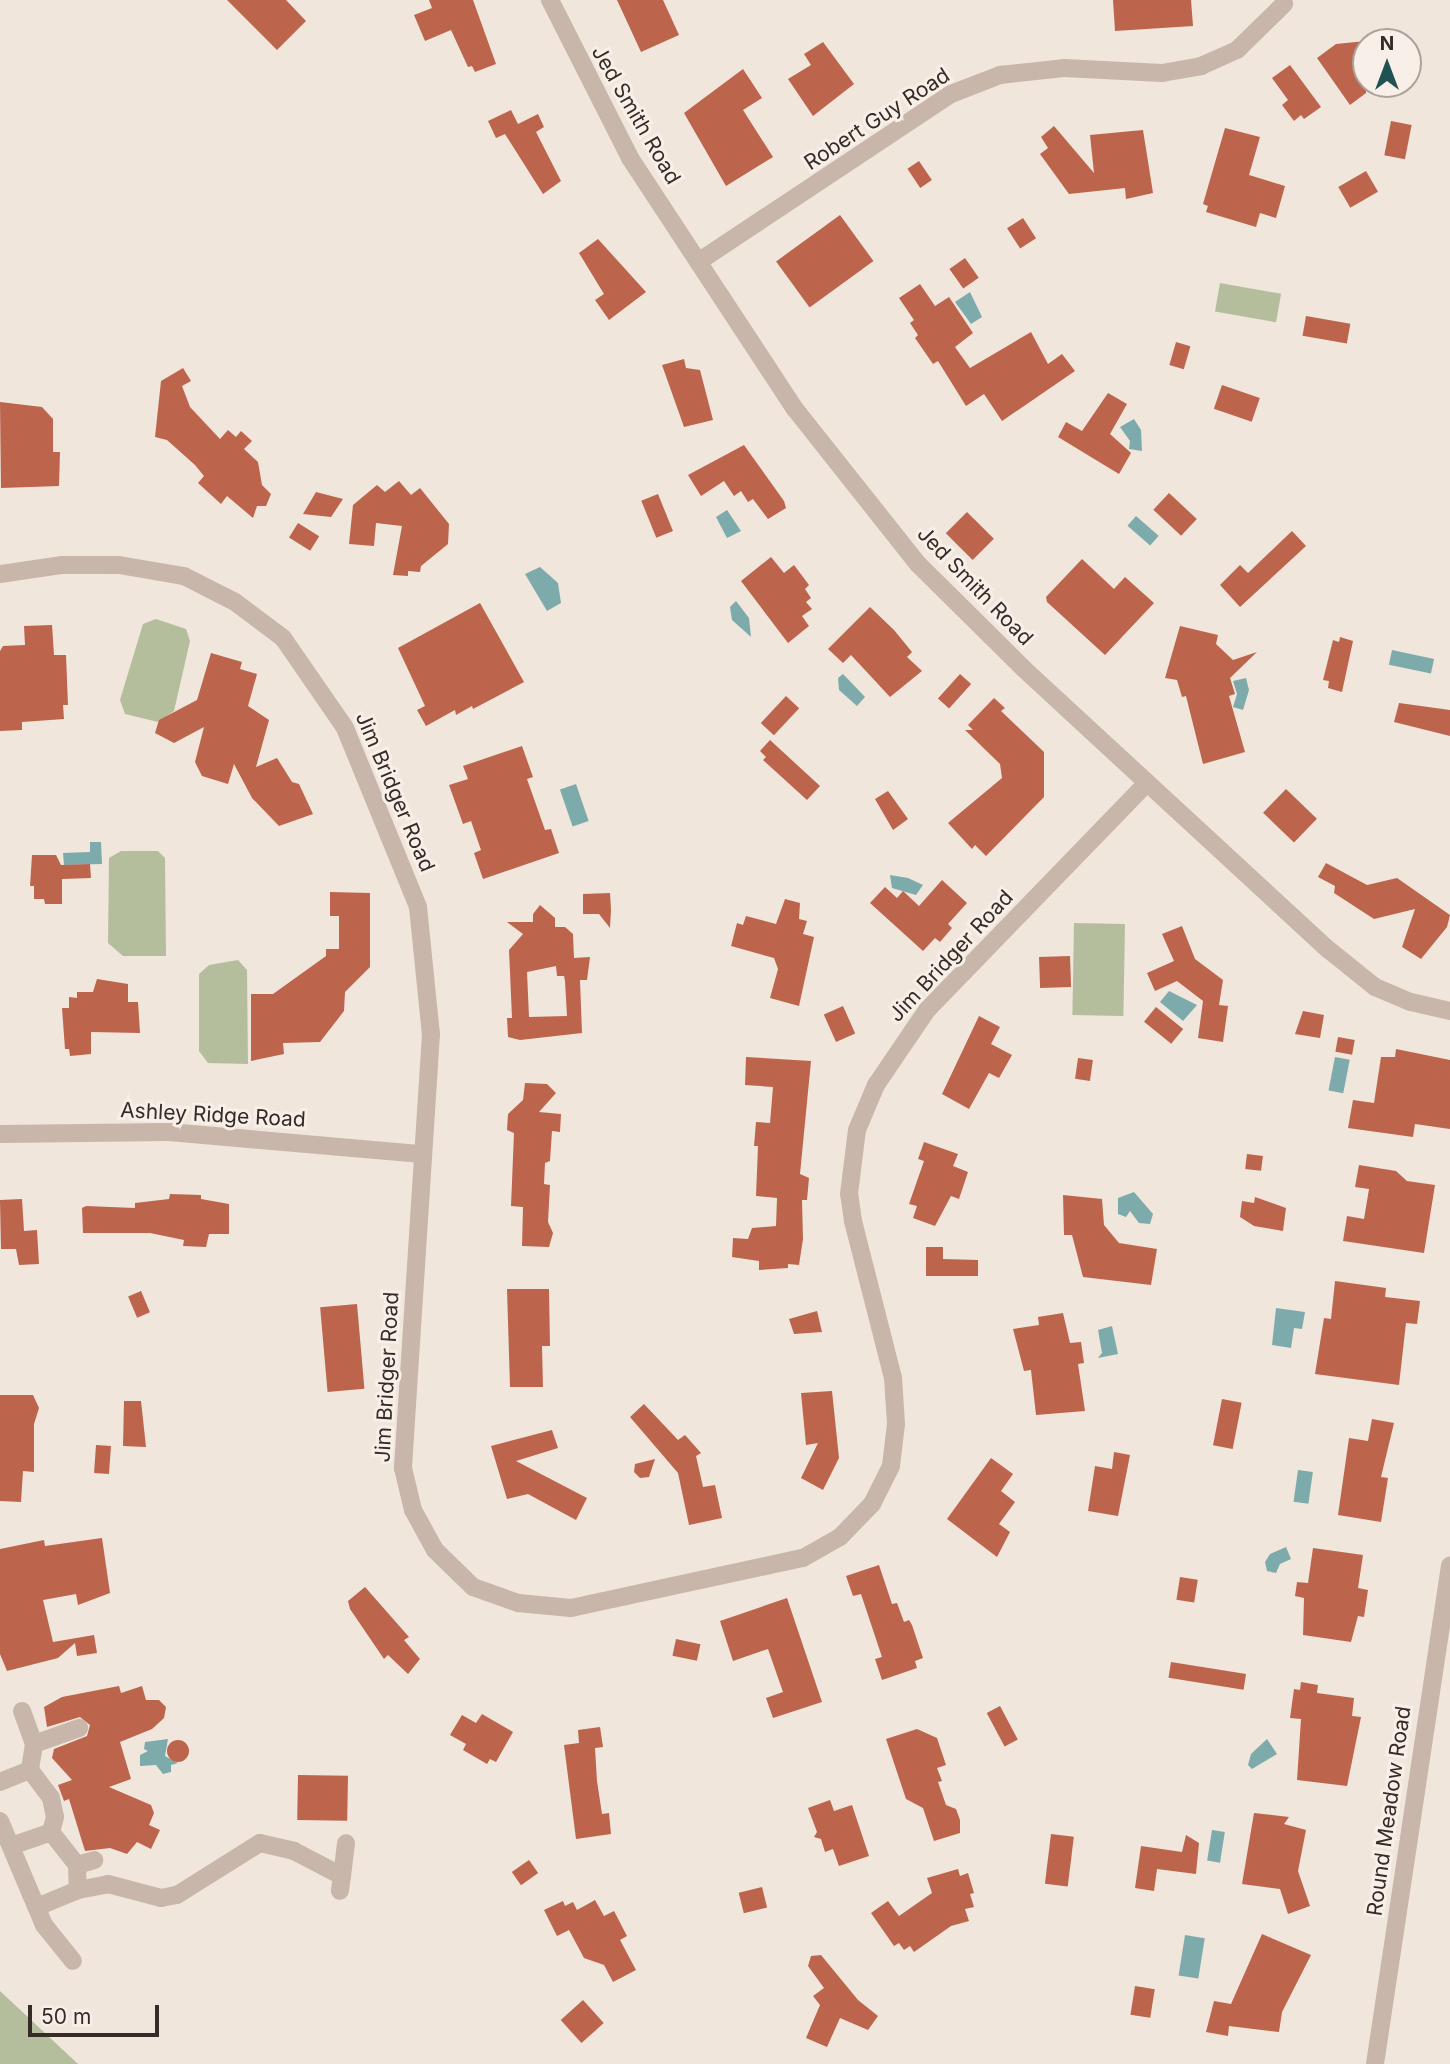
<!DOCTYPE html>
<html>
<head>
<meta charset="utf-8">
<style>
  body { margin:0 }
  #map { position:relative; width:1450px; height:2064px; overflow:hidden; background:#f0e6dc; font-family:Inter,sans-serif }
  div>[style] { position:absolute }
  .green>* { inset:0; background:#b4be9d; transform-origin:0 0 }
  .water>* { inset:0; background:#7dabab; transform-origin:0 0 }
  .building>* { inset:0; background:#bd644d; transform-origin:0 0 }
  .round { border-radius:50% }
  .minor>* { height:18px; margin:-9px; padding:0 9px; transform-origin:9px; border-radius:9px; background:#c7b6a9 }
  span { translate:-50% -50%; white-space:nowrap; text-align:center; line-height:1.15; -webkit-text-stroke:6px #f8f0e8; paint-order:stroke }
  .street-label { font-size:21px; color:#352c28 }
  .north { position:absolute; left:1352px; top:28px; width:70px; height:70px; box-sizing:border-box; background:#f8f0e8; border:2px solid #aaa29b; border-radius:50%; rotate:0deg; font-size:19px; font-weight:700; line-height:28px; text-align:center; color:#352c28 }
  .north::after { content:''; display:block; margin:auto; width:24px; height:32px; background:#215253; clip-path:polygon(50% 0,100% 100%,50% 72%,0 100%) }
  .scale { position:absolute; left:28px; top:2005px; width:131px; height:32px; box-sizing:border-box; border:4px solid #352c28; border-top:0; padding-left:9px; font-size:21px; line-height:24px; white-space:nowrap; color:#352c28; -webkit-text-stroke:5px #f8f0e8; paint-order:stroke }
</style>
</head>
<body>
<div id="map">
  <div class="green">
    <i style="left:1220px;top:283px;width:62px;height:29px;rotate:10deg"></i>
    <i style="clip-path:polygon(156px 619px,186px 629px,190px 641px,174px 711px,158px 722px,125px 714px,120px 700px,143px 624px)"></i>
    <i style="clip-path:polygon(121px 851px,158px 851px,165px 858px,166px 956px,123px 956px,108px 943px,109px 858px)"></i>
    <i style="left:1074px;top:923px;width:51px;height:92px;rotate:1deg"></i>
    <i style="clip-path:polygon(238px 960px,247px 970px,248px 1064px,208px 1063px,199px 1051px,199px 974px,209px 965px)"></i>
    <i style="clip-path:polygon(0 1991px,78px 2064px,0 2064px)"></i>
  </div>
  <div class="water">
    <i style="clip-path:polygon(970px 292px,982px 317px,971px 324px,955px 302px)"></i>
    <i style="clip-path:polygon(1134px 419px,1141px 430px,1142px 451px,1129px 449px,1130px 441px,1120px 427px)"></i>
    <i style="clip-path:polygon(727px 510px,741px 531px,727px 538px,716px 517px)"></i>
    <i style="left:1136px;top:516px;width:30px;height:13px;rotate:41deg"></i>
    <i style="clip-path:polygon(540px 567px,558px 583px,561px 603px,547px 611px,525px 574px)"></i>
    <i style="clip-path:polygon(736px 601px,749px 618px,751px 637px,732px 620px,730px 607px)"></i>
    <i style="left:1392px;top:650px;width:43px;height:15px;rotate:12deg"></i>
    <i style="clip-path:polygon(843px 674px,865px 697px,857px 706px,839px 690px,838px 678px)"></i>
    <i style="clip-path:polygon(1246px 678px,1249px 690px,1243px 710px,1233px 707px,1237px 694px,1233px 681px)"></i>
    <i style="left:576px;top:784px;width:39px;height:17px;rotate:71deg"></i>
    <i style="clip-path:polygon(90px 842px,101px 842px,102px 864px,64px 865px,63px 853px,90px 852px)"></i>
    <i style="clip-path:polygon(890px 875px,908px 878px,923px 885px,916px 895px,892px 888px)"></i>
    <i style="clip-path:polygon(1169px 991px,1197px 1005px,1183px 1021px,1160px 1002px)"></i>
    <i style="left:1335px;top:1057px;width:15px;height:34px;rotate:11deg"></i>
    <i style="clip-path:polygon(1134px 1192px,1153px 1214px,1150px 1224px,1139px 1223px,1130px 1211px,1126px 1217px,1118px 1214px,1118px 1198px)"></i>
    <i style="clip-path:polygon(1276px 1308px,1305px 1312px,1302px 1329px,1294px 1328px,1291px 1348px,1272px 1345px)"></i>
    <i style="clip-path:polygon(1112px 1326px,1118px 1354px,1098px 1358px,1102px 1353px,1098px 1330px)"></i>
    <i style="left:1298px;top:1470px;width:15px;height:32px;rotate:8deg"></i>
    <i style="clip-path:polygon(1286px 1547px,1291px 1559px,1280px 1564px,1276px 1573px,1267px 1571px,1265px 1562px,1270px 1554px)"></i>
    <i style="clip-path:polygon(168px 1739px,165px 1756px,178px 1763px,171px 1765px,171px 1772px,163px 1774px,156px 1765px,140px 1766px,140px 1755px,148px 1751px,144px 1749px,145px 1742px)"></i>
    <i style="clip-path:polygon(1267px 1739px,1277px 1754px,1252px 1769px,1248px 1765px,1251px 1754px)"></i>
    <i style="left:1212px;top:1830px;width:13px;height:31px;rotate:9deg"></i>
    <i style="left:1185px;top:1935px;width:20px;height:41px;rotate:9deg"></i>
  </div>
  <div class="building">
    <i style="clip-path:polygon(227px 0,286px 0,306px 21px,277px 50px)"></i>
    <i style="clip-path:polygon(429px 0,473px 0,496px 64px,475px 72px,472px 66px,468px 67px,451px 30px,425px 41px,414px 15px,432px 8px)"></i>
    <i style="clip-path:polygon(617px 0,663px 0,679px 35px,641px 52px)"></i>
    <i style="clip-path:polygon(1113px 0,1191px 0,1193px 26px,1115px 31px)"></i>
    <i style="clip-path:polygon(1366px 41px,1366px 93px,1350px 105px,1317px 58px,1336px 44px)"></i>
    <i style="clip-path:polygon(823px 42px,854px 84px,813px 116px,788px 79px,811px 65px,804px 54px)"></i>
    <i style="clip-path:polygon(1290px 65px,1321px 107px,1304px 119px,1301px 115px,1294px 121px,1282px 105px,1288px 100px,1272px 78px)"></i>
    <i style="clip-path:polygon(743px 69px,762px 98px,743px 110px,773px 157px,726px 186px,684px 113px)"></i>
    <i style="clip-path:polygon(511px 110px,518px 124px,538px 114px,544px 127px,536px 132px,561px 181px,543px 194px,505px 134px,496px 138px,488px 121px)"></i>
    <i style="left:1391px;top:121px;width:21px;height:35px;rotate:11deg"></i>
    <i style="clip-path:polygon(1054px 126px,1094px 173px,1090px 135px,1143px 130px,1153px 193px,1126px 199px,1125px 188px,1069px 194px,1040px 154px,1048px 148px,1041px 137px)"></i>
    <i style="clip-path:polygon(1225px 128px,1260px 137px,1249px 175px,1285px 186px,1276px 218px,1260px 213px,1256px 227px,1206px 212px,1208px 206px,1203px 204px)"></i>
    <i style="left:919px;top:161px;width:23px;height:14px;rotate:56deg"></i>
    <i style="left:1366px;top:171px;width:24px;height:32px;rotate:60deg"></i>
    <i style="left:840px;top:215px;width:57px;height:79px;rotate:54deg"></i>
    <i style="left:1023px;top:218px;width:24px;height:19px;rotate:57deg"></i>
    <i style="clip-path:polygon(598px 239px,646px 292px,609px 320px,595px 300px,604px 294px,579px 253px)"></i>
    <i style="left:965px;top:258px;width:24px;height:19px;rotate:55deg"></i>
    <i style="clip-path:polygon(920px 284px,935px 306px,949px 297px,973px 333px,955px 347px,970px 368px,1031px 332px,1048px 364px,1062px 354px,1075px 371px,1002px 421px,984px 394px,966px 406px,938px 361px,933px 364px,915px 338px,918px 335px,910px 323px,914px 320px,899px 298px)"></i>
    <i style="left:1306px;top:316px;width:45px;height:20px;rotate:10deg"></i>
    <i style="left:1176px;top:342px;width:15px;height:24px;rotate:16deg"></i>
    <i style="clip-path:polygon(684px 359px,686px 368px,700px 370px,713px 420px,684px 427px,662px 365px)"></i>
    <i style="clip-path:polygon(183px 368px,191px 381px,182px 386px,190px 407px,220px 439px,228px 430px,236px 437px,241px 431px,252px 441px,244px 449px,258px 462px,262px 485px,271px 494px,266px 506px,257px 506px,253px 518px,227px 496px,221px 504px,198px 483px,204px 476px,195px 465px,167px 440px,155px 437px,161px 381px)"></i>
    <i style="left:1222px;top:385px;width:40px;height:25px;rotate:19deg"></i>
    <i style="clip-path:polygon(1108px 393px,1127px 404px,1110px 434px,1131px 453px,1119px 474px,1058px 437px,1066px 422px,1082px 431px)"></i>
    <i style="clip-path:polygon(0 402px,42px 407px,53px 419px,53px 452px,60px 452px,59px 486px,1px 488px)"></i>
    <i style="clip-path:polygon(744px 445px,784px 501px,786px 508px,768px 519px,753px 499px,748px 502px,741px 491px,734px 496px,724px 481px,701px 496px,688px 475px)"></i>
    <i style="clip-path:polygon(399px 481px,411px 495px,420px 488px,449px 524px,448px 544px,421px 566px,420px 572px,408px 571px,408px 576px,393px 575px,402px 526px,376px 523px,374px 546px,349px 544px,353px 505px,377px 485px,385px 492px)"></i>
    <i style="clip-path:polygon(316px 492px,343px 499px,331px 517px,303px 514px)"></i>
    <i style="left:1169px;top:493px;width:38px;height:23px;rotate:43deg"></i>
    <i style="left:658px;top:494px;width:40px;height:18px;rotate:68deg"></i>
    <i style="left:967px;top:512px;width:38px;height:30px;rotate:45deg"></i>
    <i style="left:298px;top:523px;width:25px;height:17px;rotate:32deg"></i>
    <i style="clip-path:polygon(1292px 531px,1306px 546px,1240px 607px,1220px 585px,1240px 565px,1248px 573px)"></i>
    <i style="clip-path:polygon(771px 557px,784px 573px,794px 565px,809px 585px,805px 589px,811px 598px,806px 602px,812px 609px,802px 616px,809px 626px,788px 643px,741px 581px)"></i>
    <i style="clip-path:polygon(1082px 559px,1114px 589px,1125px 577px,1154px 603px,1105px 655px,1047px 602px,1046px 597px)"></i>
    <i style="clip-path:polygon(480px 603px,524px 682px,473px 709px,472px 706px,456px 715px,455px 710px,426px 726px,417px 710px,425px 706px,398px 648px)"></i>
    <i style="clip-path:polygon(870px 607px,894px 630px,912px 652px,907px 657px,922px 671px,890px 697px,851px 655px,843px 663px,828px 649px)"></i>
    <i style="clip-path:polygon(52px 625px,54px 655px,66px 655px,68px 705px,63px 705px,64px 719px,22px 722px,22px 730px,0 731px,0 651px,3px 646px,25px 645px,24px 626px)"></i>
    <i style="clip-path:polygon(1180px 626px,1218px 635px,1216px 644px,1233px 660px,1257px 652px,1230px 678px,1235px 694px,1229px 696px,1245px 752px,1203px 764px,1186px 696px,1182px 697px,1177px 680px,1165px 678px)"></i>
    <i style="clip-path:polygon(1340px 637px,1353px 641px,1342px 692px,1328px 688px,1329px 681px,1323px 680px,1333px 640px,1339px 642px)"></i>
    <i style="clip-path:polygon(211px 653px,242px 662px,240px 669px,257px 674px,248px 706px,269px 720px,256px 767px,277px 758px,292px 782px,299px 784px,313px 814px,279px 826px,252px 798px,234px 764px,228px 784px,202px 776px,195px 762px,204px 727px,174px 743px,155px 733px,159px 720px,197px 700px)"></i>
    <i style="left:960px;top:674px;width:15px;height:33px;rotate:42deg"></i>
    <i style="left:786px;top:696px;width:18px;height:37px;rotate:43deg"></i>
    <i style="clip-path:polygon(994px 698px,1005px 708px,1001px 711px,1044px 752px,1044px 797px,986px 856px,975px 845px,972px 849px,948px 823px,1002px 778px,1000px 764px,965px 730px,973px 730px,968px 725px)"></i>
    <i style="clip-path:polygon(1399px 703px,1450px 710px,1450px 736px,1394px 722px)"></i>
    <i style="clip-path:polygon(770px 740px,820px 786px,807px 800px,763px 760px,766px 757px,760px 751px)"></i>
    <i style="clip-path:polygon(522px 746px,533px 777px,527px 779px,545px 830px,551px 829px,559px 853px,483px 879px,474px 853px,481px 850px,471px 821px,463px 824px,449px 785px,468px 779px,463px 766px)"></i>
    <i style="left:1286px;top:789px;width:43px;height:33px;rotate:44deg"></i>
    <i style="clip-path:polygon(888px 791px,908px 819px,893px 830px,875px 799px)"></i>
    <i style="clip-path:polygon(32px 855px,56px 855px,61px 865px,90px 864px,91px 878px,62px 879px,62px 904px,45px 904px,44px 899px,34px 899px,34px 886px,30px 886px)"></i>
    <i style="clip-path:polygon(1326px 863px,1367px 885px,1397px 878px,1450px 915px,1447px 927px,1421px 959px,1402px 947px,1415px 909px,1374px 919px,1334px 893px,1335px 886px,1318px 877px)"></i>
    <i style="clip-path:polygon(942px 880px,967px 903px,948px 924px,952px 928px,940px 942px,935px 938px,923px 951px,870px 903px,885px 887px,897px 898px,903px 891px,919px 906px)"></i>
    <i style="clip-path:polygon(330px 892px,370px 893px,370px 967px,345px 992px,344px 1011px,320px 1042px,283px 1043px,284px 1054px,251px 1061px,251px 994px,273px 994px,326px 956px,326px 949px,339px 949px,339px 916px,330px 916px)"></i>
    <i style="clip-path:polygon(610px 893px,611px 910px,610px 928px,599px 914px,583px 914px,583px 894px)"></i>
    <i style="clip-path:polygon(785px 899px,800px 903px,799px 919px,807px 921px,803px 934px,814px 937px,799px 1006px,770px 998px,778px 969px,774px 958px,731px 946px,737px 923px,743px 925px,746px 916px,776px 924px)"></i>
    <i style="clip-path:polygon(evenodd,540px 905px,555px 918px,555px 927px,565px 927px,573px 934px,574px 958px,590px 957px,587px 980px,580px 980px,582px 1033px,520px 1040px,508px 1037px,507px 1018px,512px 1018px,509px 950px,523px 934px,507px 922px,533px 922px,533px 914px,540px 905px,556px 966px,557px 976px,564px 976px,565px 981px,567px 1016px,529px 1017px,527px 972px,556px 966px)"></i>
    <i style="clip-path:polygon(1182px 926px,1195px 959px,1223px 980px,1219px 1005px,1228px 1006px,1223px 1042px,1198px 1038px,1203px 1001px,1177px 981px,1155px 991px,1147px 973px,1174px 961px,1162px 934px)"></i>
    <i style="left:1070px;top:956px;width:31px;height:31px;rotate:88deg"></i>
    <i style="clip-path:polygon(97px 979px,128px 984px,128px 1002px,138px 1002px,140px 1033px,91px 1032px,91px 1054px,70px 1056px,69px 1049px,65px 1049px,62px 1008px,69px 1008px,69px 997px,77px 998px,77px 992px,93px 992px)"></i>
    <i style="left:843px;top:1006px;width:30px;height:21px;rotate:66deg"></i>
    <i style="left:1156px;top:1007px;width:35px;height:19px;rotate:39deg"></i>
    <i style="clip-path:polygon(1303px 1011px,1324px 1015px,1320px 1038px,1295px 1034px)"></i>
    <i style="clip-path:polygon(979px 1016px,1000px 1027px,991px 1044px,1012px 1055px,999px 1078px,989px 1073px,969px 1109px,942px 1094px)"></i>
    <i style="left:1338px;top:1037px;width:17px;height:15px;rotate:10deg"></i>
    <i style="clip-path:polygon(1396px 1049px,1450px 1060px,1450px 1129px,1415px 1124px,1413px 1137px,1348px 1128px,1353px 1100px,1374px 1103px,1381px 1057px,1395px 1057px)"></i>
    <i style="clip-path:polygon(746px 1057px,811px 1061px,800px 1174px,809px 1178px,807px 1200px,802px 1200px,803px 1239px,799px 1265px,788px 1264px,788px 1268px,759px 1270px,759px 1261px,732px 1257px,733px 1238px,748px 1239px,752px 1228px,776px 1226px,777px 1198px,756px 1196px,758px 1146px,754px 1146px,756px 1122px,770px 1123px,773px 1087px,745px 1085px)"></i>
    <i style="left:1078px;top:1058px;width:15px;height:21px;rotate:8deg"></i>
    <i style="clip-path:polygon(525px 1083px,547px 1084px,556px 1093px,539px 1112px,561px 1114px,560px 1132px,552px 1131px,550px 1161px,545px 1163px,544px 1184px,550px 1185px,548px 1222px,553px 1233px,549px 1247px,522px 1246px,523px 1207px,511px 1206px,514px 1133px,507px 1130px,508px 1114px,523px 1100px)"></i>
    <i style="clip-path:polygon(924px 1142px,958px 1154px,953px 1166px,968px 1172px,959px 1199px,951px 1196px,935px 1226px,913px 1218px,917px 1206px,909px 1204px,924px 1161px,918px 1159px)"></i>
    <i style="left:1247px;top:1154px;width:16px;height:15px;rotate:7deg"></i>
    <i style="clip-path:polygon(1359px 1165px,1396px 1171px,1407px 1181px,1435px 1185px,1424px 1253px,1343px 1241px,1347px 1216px,1364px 1219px,1369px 1189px,1355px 1187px)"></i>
    <i style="clip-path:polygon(170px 1194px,201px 1195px,201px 1199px,229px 1204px,229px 1234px,209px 1234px,206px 1247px,183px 1246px,184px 1240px,150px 1233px,83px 1233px,82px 1208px,86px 1206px,135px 1208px,135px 1203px,169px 1199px)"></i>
    <i style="clip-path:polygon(1063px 1195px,1102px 1199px,1104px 1225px,1119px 1243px,1157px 1249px,1151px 1285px,1083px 1277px,1072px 1235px,1064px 1235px)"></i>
    <i style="clip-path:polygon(1255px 1197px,1286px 1208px,1283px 1231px,1254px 1226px,1240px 1217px,1242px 1201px,1254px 1203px)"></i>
    <i style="clip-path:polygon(22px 1199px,24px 1231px,37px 1230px,39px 1264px,19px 1265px,16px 1249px,1px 1249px,0 1200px)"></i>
    <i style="clip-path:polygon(926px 1247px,943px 1247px,943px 1259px,978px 1260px,978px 1276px,926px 1276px)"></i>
    <i style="clip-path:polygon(1335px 1281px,1386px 1288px,1385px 1297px,1420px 1301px,1417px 1324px,1406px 1323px,1399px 1385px,1315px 1374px,1324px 1318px,1331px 1319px)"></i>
    <i style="clip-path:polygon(507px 1289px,549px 1289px,550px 1346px,542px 1346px,543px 1387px,510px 1387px)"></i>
    <i style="left:141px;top:1291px;width:23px;height:14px;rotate:67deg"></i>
    <i style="left:357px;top:1304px;width:85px;height:37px;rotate:85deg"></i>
    <i style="clip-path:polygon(817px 1311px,822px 1332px,794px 1334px,789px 1319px)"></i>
    <i style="clip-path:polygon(1063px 1313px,1070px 1343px,1081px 1342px,1084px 1363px,1078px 1364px,1085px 1411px,1036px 1415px,1031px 1370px,1024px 1371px,1013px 1329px,1039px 1325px,1038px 1317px)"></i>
    <i style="clip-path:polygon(832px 1391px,839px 1458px,823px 1490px,801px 1478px,818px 1443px,806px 1445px,801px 1393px)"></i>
    <i style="clip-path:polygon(0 1395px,33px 1395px,39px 1408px,34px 1424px,34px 1472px,23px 1471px,21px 1502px,0 1501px)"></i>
    <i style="left:1222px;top:1399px;width:20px;height:47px;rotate:11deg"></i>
    <i style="clip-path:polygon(124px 1401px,141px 1401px,146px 1447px,123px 1446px)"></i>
    <i style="clip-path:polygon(644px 1404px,678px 1440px,685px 1435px,701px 1453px,696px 1456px,703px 1487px,715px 1485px,722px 1518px,689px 1525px,678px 1473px,630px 1417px)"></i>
    <i style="clip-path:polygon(1372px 1419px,1394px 1423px,1381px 1477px,1388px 1478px,1381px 1522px,1338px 1515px,1349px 1438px,1368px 1441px)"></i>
    <i style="clip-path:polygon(552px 1430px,558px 1448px,516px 1461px,587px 1498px,576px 1520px,528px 1494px,507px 1499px,491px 1446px)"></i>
    <i style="left:96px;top:1445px;width:15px;height:28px;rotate:4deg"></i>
    <i style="clip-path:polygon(1114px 1452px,1130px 1455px,1118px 1516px,1088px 1511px,1095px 1466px,1112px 1469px)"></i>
    <i style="clip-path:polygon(991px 1458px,1013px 1474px,1001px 1491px,1015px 1502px,999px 1524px,1010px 1532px,997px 1557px,947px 1519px)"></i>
    <i style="clip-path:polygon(655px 1459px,649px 1477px,640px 1478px,634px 1472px,635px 1464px)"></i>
    <i style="clip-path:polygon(102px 1538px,110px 1593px,78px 1605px,76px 1594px,43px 1600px,53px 1642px,94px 1635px,97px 1653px,77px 1656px,75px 1643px,58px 1658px,7px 1671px,0 1654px,0 1549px,44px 1540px,45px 1546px)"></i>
    <i style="clip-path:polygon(1313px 1548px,1363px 1555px,1358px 1588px,1368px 1590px,1364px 1617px,1358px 1616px,1351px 1642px,1303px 1635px,1304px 1598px,1295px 1596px,1297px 1582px,1308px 1583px)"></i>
    <i style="clip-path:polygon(879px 1565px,892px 1604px,897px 1603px,904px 1622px,909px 1620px,912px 1625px,923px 1658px,915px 1661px,917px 1668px,882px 1680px,875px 1659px,882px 1657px,861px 1594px,853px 1596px,846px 1576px)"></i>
    <i style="left:1180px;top:1577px;width:18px;height:23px;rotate:9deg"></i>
    <i style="clip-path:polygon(365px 1587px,409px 1637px,404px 1640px,420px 1659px,408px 1674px,388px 1655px,384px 1659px,350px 1609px,348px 1601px)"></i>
    <i style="clip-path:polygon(787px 1598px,822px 1702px,773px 1718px,766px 1698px,783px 1692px,768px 1649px,733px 1661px,720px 1621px)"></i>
    <i style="left:676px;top:1639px;width:25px;height:17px;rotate:12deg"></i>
    <i style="left:1171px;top:1662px;width:76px;height:16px;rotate:9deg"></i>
    <i style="clip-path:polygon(1301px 1682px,1318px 1685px,1317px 1693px,1354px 1698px,1352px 1716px,1361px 1717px,1347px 1786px,1297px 1780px,1301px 1719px,1290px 1718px,1294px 1689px,1300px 1690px)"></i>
    <i style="clip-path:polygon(119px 1686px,121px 1693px,142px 1686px,146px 1700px,159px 1700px,166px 1707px,164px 1718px,152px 1729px,120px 1742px,131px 1779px,109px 1787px,151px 1805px,154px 1813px,149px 1825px,160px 1830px,151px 1849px,137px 1842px,127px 1854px,110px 1848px,85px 1851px,69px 1799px,64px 1801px,58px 1785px,72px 1780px,52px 1758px,54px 1749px,87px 1736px,90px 1725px,80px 1717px,47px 1727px,44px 1707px,62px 1697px)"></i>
    <i style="left:1000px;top:1706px;width:38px;height:15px;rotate:62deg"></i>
    <i style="clip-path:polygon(482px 1714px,513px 1732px,496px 1762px,490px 1759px,487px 1764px,463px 1750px,466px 1744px,450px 1735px,462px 1715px,476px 1723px)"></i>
    <i style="clip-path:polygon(600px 1727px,603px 1747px,595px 1748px,597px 1781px,602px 1814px,609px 1813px,611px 1834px,576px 1839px,564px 1745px,579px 1743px,578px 1730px)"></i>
    <i style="clip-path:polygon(917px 1729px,937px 1738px,946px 1765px,937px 1768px,942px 1781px,938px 1782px,946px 1805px,956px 1809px,960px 1820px,960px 1833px,934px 1841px,923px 1808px,906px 1799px,886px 1739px)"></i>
    <i class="round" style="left:167px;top:1740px;width:22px;height:22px"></i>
    <i style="left:298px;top:1775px;width:50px;height:45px;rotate:1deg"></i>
    <i style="clip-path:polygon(830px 1800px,834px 1811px,852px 1805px,869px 1856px,839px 1866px,833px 1849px,825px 1852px,821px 1839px,814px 1837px,817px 1832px,808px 1808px)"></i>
    <i style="clip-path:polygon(1254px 1813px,1289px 1817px,1284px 1824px,1306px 1830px,1298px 1871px,1310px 1906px,1288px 1914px,1280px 1889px,1242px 1884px)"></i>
    <i style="left:1051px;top:1834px;width:23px;height:50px;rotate:7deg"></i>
    <i style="clip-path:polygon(1186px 1835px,1199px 1843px,1196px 1874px,1157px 1869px,1154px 1891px,1135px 1888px,1141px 1846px,1182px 1852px)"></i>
    <i style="left:529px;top:1860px;width:16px;height:21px;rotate:55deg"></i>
    <i style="clip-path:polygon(958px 1869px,960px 1876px,968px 1873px,974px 1893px,970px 1894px,974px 1907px,965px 1909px,969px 1921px,951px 1926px,914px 1952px,910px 1946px,904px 1950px,899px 1943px,894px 1946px,871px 1913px,888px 1901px,899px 1916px,932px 1893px,927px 1878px)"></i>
    <i style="left:762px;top:1887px;width:21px;height:24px;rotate:76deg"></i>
    <i style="clip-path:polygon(595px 1900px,604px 1916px,614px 1911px,627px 1936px,620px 1940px,636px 1970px,613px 1982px,604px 1965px,584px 1958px,569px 1930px,557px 1936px,544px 1910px,563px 1901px,565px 1906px,573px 1902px,577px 1910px)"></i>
    <i style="clip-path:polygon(1262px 1934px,1311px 1955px,1282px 2012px,1279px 2032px,1229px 2026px,1228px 2036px,1206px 2032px,1214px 2001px,1231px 2004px)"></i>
    <i style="clip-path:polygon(821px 1955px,858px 2000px,878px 2016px,868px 2030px,840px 2018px,827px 2047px,806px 2038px,820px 2005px,813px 1996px,824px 1988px,808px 1966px,811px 1956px)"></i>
    <i style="left:1135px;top:1986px;width:20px;height:29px;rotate:9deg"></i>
    <i style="left:583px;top:2000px;width:31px;height:30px;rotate:48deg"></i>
  </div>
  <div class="minor">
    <i style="left:550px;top:0;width:177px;rotate:63.1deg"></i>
    <i style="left:630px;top:158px;width:300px;rotate:56.7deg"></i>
    <i style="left:795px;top:409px;width:198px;rotate:51.6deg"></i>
    <i style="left:918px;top:564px;width:149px;rotate:44.7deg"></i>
    <i style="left:1024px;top:669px;width:415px;rotate:42.7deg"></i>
    <i style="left:1329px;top:950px;width:59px;rotate:38.8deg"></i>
    <i style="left:1375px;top:987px;width:39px;rotate:23deg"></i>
    <i style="left:1411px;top:1002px;width:40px;rotate:13deg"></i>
    <i style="left:701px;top:260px;width:300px;rotate:-33.6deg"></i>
    <i style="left:951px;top:94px;width:53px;rotate:-21.2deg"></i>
    <i style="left:1000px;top:75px;width:64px;rotate:-6.2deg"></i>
    <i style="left:1064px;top:68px;width:98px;rotate:2.9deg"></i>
    <i style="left:1162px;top:73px;width:40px;rotate:-10deg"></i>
    <i style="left:1201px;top:66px;width:39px;rotate:-24deg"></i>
    <i style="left:1237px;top:50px;width:66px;rotate:-44.4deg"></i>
    <i style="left:0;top:574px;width:63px;rotate:-8.3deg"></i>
    <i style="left:62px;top:565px;width:57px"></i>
    <i style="left:119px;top:565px;width:66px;rotate:9.6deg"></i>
    <i style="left:184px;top:576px;width:57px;rotate:27deg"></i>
    <i style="left:235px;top:602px;width:60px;rotate:36.9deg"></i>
    <i style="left:283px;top:638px;width:109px;rotate:55.4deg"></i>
    <i style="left:345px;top:728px;width:193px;rotate:67.8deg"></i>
    <i style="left:418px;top:907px;width:128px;rotate:84.2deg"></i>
    <i style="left:431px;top:1034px;width:435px;rotate:93.7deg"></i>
    <i style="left:403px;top:1468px;width:43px;rotate:76.6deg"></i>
    <i style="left:413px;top:1510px;width:46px;rotate:61.2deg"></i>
    <i style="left:435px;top:1550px;width:53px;rotate:44.2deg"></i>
    <i style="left:473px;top:1587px;width:48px;rotate:19.6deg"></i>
    <i style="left:518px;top:1603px;width:53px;rotate:5.4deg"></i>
    <i style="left:571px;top:1608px;width:237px;rotate:-12.2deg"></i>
    <i style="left:803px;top:1558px;width:43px;rotate:-29.6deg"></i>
    <i style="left:840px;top:1537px;width:46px;rotate:-45.9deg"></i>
    <i style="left:872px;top:1504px;width:42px;rotate:-63.4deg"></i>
    <i style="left:891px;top:1466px;width:42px;rotate:-83.2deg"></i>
    <i style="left:896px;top:1424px;width:46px;rotate:-93.7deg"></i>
    <i style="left:893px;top:1378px;width:162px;rotate:-104.3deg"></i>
    <i style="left:853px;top:1221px;width:27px;rotate:-98deg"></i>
    <i style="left:849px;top:1194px;width:64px;rotate:-82.9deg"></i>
    <i style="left:857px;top:1130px;width:49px;rotate:-67.1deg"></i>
    <i style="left:876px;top:1085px;width:91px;rotate:-55.8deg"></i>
    <i style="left:927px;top:1010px;width:316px;rotate:-45.9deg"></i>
    <i style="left:0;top:1134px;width:169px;rotate:-0.7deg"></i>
    <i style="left:169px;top:1132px;width:254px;rotate:5deg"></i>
    <i style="left:22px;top:1711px;width:35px;rotate:70deg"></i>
    <i style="left:34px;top:1744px;width:26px;rotate:99deg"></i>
    <i style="left:30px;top:1770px;width:35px;rotate:53deg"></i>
    <i style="left:51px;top:1798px;width:19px;rotate:78deg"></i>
    <i style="left:55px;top:1817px;width:16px;rotate:105deg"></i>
    <i style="left:51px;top:1832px;width:42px;rotate:51.8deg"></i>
    <i style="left:77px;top:1865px;width:25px;rotate:88deg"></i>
    <i style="left:34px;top:1744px;width:48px;rotate:-19.6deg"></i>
    <i style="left:0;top:1782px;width:32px;rotate:-22deg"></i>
    <i style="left:0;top:1821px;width:113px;rotate:67.1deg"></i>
    <i style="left:44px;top:1925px;width:46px;rotate:51.1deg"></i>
    <i style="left:11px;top:1846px;width:43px;rotate:-18.9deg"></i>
    <i style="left:77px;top:1865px;width:18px;rotate:-16deg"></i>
    <i style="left:342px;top:1876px;width:33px;rotate:-83deg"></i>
    <i style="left:37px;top:1907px;width:44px;rotate:-22.5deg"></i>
    <i style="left:78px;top:1890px;width:31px;rotate:-11deg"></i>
    <i style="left:108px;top:1884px;width:55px;rotate:14.8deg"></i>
    <i style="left:161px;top:1898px;width:16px;rotate:-11deg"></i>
    <i style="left:177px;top:1895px;width:98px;rotate:-32.1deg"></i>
    <i style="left:260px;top:1843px;width:35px;rotate:13deg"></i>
    <i style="left:294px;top:1851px;width:54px;rotate:27.5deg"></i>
    <i style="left:342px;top:1876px;width:15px;rotate:98deg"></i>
    <i style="left:1375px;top:2064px;width:504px;rotate:-81.44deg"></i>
  </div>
  <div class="street-label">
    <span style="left:636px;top:115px;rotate:60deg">Jed Smith Road</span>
    <span style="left:877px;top:119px;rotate:-33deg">Robert Guy Road</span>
    <span style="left:975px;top:586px;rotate:46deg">Jed Smith Road</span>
    <span style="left:395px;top:792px;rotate:67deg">Jim Bridger Road</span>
    <span style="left:951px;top:956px;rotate:-47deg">Jim Bridger Road</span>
    <span style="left:213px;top:1115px;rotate:3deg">Ashley Ridge Road</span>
    <span style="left:387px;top:1377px;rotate:-87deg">Jim Bridger Road</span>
    <span style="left:1389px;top:1811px;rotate:-82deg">Round Meadow Road</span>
  </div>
  <div class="north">N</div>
  <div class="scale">50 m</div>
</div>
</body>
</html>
